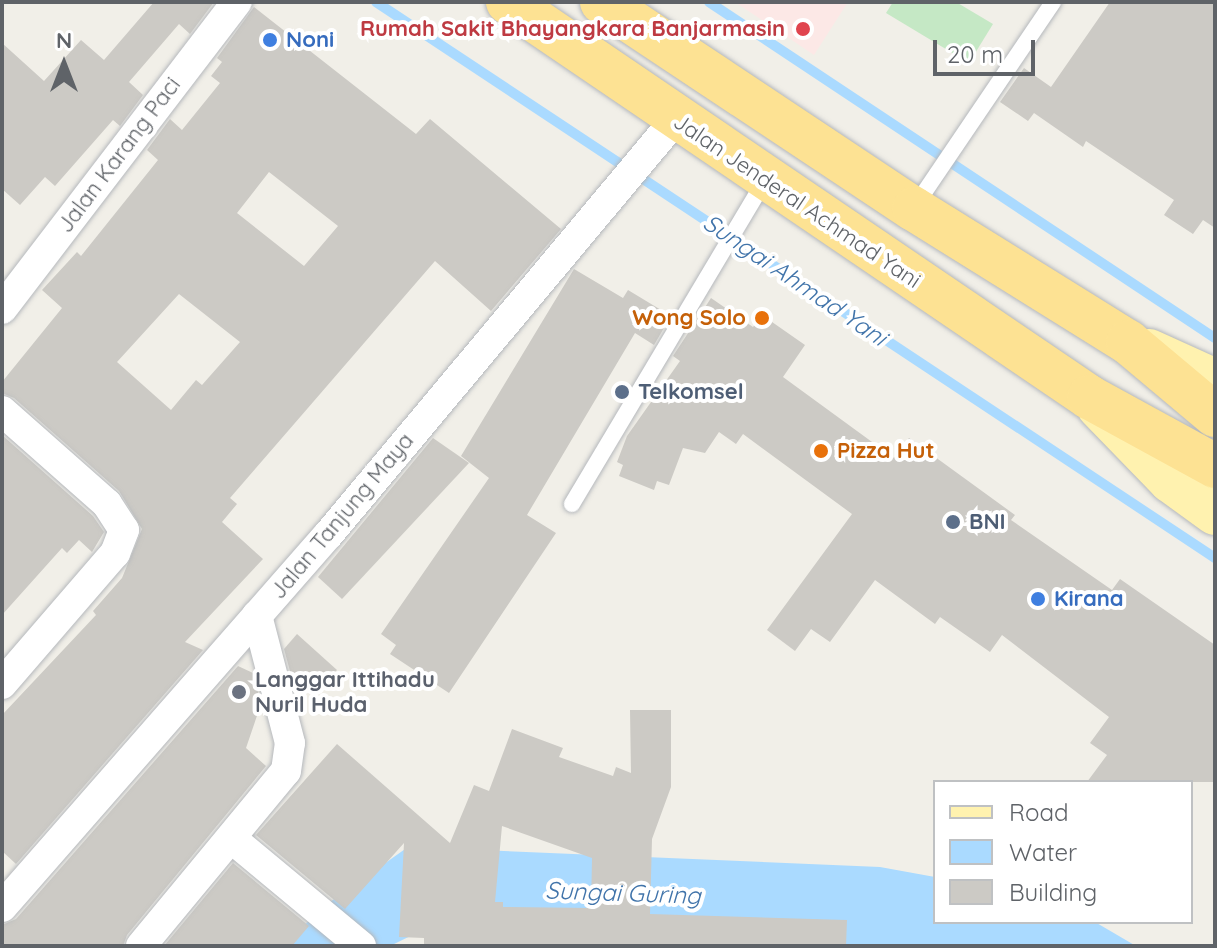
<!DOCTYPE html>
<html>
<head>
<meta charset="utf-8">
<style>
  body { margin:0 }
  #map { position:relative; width:1217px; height:948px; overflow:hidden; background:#f1efe8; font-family:Quicksand,sans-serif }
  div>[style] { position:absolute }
  .medical>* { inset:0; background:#fce8e6 }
  .green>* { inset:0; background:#c5e8c5 }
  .water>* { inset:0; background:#aadaff }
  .stream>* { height:10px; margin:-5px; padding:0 5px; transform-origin:5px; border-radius:5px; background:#aadaff }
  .building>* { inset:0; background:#cccac5 }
  .roads { filter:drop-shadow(0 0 2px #b5b8bc) drop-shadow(0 0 2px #b5b8bc) }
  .lane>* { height:16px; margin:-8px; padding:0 8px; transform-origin:8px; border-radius:8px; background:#fff }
  .street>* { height:30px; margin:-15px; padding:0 15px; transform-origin:15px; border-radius:15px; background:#fff }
  .primary>* { height:44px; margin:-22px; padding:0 22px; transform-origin:22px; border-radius:22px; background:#fff2af }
  .highway>* { height:44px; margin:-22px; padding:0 22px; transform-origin:22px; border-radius:22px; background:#fde293 }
  .dots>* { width:22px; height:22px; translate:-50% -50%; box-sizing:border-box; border:4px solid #fff; border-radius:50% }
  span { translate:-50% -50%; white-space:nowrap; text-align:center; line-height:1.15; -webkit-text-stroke:8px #fff; paint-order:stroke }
  .health-label { font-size:22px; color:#be3a42; font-weight:700 }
  .right { translate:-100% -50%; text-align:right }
  .shop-label { font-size:22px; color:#366cbe; font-weight:700 }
  .left { translate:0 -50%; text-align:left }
  .street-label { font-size:22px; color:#5f6368 }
  .food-label { font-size:22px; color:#c56008; font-weight:700 }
  .service-label { font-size:22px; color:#4e5e75; font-weight:700 }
  .worship-label { font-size:22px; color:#5b616d; font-weight:700 }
  .water-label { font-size:24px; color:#4174aa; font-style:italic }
  .frame { position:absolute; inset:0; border:4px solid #5f6368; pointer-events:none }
  .legend { position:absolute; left:933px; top:780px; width:260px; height:144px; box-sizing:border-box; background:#fff; border:2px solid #bfc1c3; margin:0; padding:10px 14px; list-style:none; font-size:24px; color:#5f6368 }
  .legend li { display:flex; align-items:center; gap:16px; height:40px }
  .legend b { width:40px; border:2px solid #bfc1c3 }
  .north { position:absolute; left:24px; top:24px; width:80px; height:80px; -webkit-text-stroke:6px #fff; paint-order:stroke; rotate:0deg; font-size:22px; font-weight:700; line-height:32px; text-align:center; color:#5f6368 }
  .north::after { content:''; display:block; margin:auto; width:28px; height:36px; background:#5f6368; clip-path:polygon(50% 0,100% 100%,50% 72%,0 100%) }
  .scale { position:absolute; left:933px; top:40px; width:102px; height:36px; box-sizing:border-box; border:4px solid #5f6368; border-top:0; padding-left:10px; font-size:24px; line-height:28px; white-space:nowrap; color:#5f6368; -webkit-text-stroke:6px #fff; paint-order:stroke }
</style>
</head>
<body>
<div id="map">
  <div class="medical">
    <i style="clip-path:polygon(735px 2px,848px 2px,814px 55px)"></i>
  </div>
  <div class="green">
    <i style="clip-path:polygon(893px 2px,956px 2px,993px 24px,969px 63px,886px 13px)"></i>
  </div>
  <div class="water">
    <i style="clip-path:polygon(408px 847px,880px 867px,935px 877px,935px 922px,1095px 922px,1136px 946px,743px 946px,435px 924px,390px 946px,281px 946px,330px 902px)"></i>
  </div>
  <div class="stream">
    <i style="left:376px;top:2px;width:1007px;rotate:33.53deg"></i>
    <i style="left:709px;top:2px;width:607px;rotate:33.59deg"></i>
  </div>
  <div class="building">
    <i style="clip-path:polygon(154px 2px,214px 2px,190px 34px,179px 24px,129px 82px,143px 95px,120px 126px,113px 120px,55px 186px,45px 177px,20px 205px,2px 189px,2px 43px,44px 81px,81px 40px,104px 60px)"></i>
    <i style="clip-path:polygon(1110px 2px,1215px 2px,1215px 228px,1203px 220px,1193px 234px,1164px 215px,1174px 200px,1086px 141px,1083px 147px,1034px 113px,1028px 121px,1000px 102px,1024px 68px,1051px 87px)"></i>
    <i style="clip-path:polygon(evenodd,254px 7px,416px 134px,430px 119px,561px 229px,491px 311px,435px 261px,301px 416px,230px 498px,237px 504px,222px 522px,263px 559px,185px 642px,203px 650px,16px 864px,2px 851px,2px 715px,96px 615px,93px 611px,122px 578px,142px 529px,119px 491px,14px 398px,2px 393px,2px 382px,62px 308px,42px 290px,77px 252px,81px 256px,158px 160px,147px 150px,170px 119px,182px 130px,220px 83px,211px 76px,222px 62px,217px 58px,254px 7px,269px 172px,338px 226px,304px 266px,237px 213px,269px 172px,254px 7px,179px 294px,240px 342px,202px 385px,196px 380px,171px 410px,117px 362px,179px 294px)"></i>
    <i style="clip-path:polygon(574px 269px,623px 298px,628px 290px,671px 316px,654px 345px,635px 333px,527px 515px,556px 533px,449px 693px,390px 654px,396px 645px,381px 634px,489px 478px,461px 456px)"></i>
    <i style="clip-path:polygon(711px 298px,753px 327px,762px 315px,805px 345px,783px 377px,894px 458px,909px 438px,1015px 515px,1011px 520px,1112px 590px,1120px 579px,1215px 645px,1215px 782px,1087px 782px,1107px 755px,1090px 743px,1109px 717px,1002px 635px,990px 652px,940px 617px,935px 624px,875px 580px,830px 642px,811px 629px,795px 651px,767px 630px,852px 514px,743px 434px,736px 444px,719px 432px,705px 453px,683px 448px,669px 485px,657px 481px,654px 490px,619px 476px,623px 465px,617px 462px,627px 436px,680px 361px,673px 356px)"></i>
    <i style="clip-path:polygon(2px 435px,93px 516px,104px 532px,92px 552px,79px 540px,67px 553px,62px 548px,2px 615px)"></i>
    <i style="clip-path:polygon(433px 438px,469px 463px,342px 599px,318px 577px)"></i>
    <i style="clip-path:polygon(297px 634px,337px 670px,314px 696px,291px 675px,284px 649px)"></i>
    <i style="clip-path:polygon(238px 666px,253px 673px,261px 704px,246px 748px,266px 766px,127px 935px,123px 946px,2px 946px,2px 925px,16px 919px)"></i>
    <i style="clip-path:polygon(evenodd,630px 710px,671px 710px,671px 787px,652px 839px,650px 914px,847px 920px,846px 946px,424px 946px,424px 938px,399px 937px,404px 843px,345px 909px,256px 835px,337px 744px,450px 843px,474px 785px,489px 791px,512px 729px,563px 748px,559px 757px,613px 776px,616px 767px,631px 773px,630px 710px,502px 826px,592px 858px,591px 908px,503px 907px,503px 902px,495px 902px,502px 826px)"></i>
    <i style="clip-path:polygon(233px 863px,309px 926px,292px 946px,164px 946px)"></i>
  </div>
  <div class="roads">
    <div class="lane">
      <i style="left:915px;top:206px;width:246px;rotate:-55.9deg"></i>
      <i style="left:572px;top:504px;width:377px;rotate:-59.2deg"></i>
    </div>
    <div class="street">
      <i style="left:2px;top:309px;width:387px;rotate:-52.6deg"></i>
      <i style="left:2px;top:411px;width:140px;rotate:41.5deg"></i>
      <i style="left:107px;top:504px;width:31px;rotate:57deg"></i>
      <i style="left:124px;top:530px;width:25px;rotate:111deg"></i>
      <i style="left:115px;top:553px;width:173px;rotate:130.8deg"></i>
      <i style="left:231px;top:838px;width:169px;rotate:39.7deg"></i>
      <i style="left:2px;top:907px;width:495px;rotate:-48.8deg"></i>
      <i style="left:328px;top:535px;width:541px;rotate:-50.1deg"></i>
      <i style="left:141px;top:946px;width:227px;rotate:-50.4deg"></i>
      <i style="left:286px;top:771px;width:28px;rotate:-82deg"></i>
      <i style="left:290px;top:743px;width:132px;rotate:-104.5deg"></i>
    </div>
    <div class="primary">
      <i style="left:1149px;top:351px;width:72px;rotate:24.4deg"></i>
      <i style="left:1099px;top:407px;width:103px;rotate:45.8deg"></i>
      <i style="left:1171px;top:481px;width:54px;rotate:36deg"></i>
    </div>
    <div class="highway">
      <i style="left:508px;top:2px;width:703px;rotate:34.21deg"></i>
      <i style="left:1089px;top:397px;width:144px;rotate:28.7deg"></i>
      <i style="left:602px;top:2px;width:374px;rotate:33.6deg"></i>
      <i style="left:914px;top:209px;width:252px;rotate:31.9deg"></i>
      <i style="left:1128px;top:342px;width:114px;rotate:40deg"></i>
    </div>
  </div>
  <div class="dots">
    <i style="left:803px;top:29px;background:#e0444e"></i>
    <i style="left:270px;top:40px;background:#3f7fe0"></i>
    <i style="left:762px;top:318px;background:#e8710a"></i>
    <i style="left:622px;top:392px;background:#5c6f8a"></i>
    <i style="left:821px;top:451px;background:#e8710a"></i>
    <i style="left:953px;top:522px;background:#5c6f8a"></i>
    <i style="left:1038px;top:599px;background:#3f7fe0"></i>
    <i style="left:239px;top:692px;background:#6b7280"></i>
  </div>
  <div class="health-label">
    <span class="right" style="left:785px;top:29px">Rumah Sakit Bhayangkara Banjarmasin</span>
  </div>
  <div class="shop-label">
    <span class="left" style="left:286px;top:40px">Noni</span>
    <span class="left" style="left:1054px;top:599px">Kirana</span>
  </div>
  <div class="street-label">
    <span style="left:119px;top:155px;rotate:-53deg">Jalan Karang Paci</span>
    <span style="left:797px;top:201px;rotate:34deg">Jalan Jenderal Achmad Yani</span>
    <span style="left:342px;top:516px;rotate:-50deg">Jalan Tanjung Maya</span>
  </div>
  <div class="food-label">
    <span class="right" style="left:746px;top:318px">Wong Solo</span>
    <span class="left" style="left:837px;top:451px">Pizza Hut</span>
  </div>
  <div class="service-label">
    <span class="left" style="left:638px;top:392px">Telkomsel</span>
    <span class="left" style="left:969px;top:522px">BNI</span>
  </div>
  <div class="worship-label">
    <span class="left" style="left:255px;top:692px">Langgar Ittihadu<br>Nuril Huda</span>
  </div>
  <div class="water-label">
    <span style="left:795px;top:280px;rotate:34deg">Sungai Ahmad Yani</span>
    <span style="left:623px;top:893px;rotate:2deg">Sungai Guring</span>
  </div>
  <div class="frame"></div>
  <ul class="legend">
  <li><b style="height:10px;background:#fff2af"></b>Road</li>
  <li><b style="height:22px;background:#aadaff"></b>Water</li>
  <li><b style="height:22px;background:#cccac5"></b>Building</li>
  </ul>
  <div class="north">N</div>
  <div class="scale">20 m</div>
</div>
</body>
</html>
